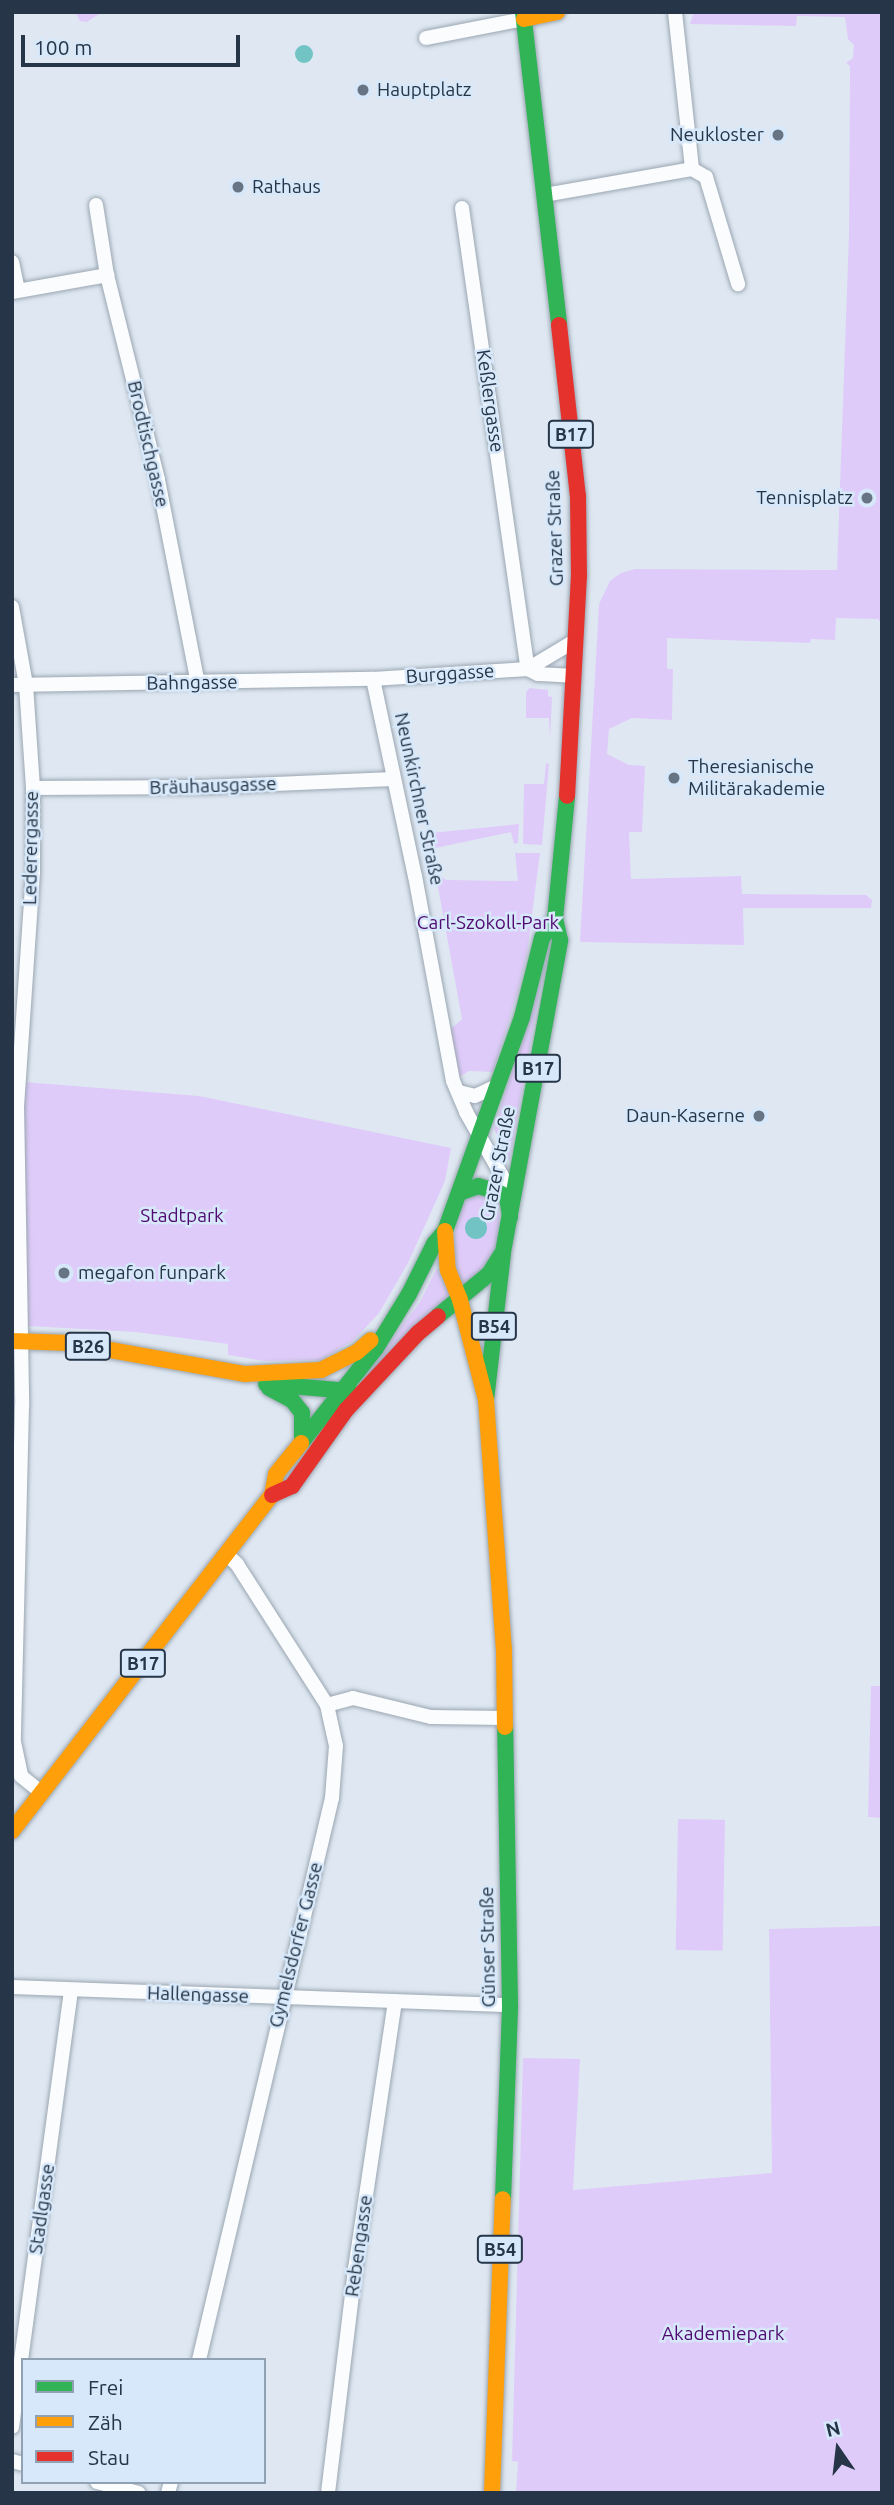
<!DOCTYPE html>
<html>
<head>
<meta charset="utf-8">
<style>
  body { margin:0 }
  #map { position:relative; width:894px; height:2505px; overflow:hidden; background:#dfe8f2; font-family:Ubuntu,sans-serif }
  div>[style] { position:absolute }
  .green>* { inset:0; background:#dfcbf9; transform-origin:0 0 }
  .water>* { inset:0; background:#72c4c4 }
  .round { border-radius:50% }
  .roads { filter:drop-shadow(0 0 2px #9aa6b2) drop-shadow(0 0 2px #9aa6b2) }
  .street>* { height:14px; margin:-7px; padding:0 7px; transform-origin:7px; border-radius:7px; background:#fafcfd }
  .fast>* { height:16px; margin:-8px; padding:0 8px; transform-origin:8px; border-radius:8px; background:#30b455 }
  .slow>* { height:16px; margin:-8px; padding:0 8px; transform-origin:8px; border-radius:8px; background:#ff9f0a }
  .jam>* { height:16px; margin:-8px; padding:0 8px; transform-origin:8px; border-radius:8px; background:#e5322d }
  .dots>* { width:19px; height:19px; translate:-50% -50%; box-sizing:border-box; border:4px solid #d7e8fa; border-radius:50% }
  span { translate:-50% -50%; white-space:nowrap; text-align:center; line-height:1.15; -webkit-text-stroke:5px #d7e8fa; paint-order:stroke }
  .shield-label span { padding:2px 5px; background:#d7e8fa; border:2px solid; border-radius:5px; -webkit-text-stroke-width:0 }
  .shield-label { font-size:18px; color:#263648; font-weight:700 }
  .poi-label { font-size:19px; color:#263648 }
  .left { translate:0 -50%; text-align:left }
  .right { translate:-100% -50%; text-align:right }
  .street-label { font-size:19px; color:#263648 }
  .park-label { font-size:19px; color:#500970 }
  .frame { position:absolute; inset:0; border:14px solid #263648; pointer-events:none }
  .legend { position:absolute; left:21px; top:2358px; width:245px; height:126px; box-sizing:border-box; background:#d7e8fa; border:2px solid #90a1b3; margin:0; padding:9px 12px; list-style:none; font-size:21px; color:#263648 }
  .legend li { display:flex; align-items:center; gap:14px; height:35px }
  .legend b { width:35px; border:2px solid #90a1b3 }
  .north { position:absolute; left:803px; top:2414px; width:70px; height:70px; -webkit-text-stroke:5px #d7e8fa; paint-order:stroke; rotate:346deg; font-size:19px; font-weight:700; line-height:28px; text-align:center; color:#263648 }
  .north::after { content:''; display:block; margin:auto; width:24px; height:32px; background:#263648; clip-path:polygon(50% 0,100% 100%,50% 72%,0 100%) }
  .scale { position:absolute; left:21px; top:35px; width:219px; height:32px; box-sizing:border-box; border:4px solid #263648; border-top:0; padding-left:9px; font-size:21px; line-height:24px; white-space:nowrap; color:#263648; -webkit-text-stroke:5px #d7e8fa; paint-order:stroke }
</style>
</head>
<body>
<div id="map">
  <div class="green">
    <i style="clip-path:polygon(75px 12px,102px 12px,87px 22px,80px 21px)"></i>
    <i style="clip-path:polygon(694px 12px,882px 12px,882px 624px,878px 619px,836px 618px,835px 640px,811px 639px,810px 643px,667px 638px,667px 669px,673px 669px,672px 720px,632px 718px,609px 729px,607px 754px,629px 765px,645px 766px,642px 832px,629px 832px,631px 879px,741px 876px,742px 894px,866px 895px,872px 900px,871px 908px,743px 908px,744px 945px,580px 942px,599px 604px,610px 581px,621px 573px,635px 569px,837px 570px,849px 234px,850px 66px,846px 63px,853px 58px,854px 45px,848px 39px,845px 17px,797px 16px,796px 26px,690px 24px)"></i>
    <i style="clip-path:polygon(530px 688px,548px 690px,548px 696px,552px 697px,550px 741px,549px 718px,526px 718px,526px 692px)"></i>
    <i style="clip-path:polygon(546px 763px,549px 764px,542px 845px,523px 844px,524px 784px,544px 784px)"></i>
    <i style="clip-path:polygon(519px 824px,518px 843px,514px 844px,511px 832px,426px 850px,421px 834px)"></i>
    <i style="clip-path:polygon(515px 853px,540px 853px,527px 954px,517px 994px,493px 1072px,469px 1071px,453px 1081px,444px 1035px,462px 1019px,435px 871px,446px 880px,518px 881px)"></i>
    <i style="clip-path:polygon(545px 963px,509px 1160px,494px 1129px)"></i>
    <i style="clip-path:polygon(12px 1081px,199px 1096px,451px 1148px,445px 1181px,408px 1263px,379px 1313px,354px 1340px,321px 1360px,265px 1361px,228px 1355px,228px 1344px,136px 1332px,12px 1325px)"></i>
    <i style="clip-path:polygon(496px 1191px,503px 1252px,460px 1300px,451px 1279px,459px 1193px)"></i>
    <i style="clip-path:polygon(437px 1268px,450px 1295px,364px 1377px,420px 1302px)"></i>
    <i style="clip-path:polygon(871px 1686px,882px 1686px,882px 1818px,868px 1817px)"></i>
    <i style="left:678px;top:1819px;width:47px;height:131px;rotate:1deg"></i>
    <i style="clip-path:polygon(882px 1926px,882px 2493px,516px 2493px,518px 2462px,512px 2461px,523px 2058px,580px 2059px,573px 2190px,772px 2173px,769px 1929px)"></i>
  </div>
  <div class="water">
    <i class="round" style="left:295px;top:45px;width:18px;height:18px"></i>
    <i class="round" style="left:465px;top:1217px;width:22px;height:22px"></i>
  </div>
  <div class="roads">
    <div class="street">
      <i style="left:675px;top:12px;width:158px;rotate:83.8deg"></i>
      <i style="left:692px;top:169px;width:16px;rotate:30deg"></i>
      <i style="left:706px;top:177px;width:112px;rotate:73.3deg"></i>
      <i style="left:426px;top:38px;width:100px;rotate:-11deg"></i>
      <i style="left:545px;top:195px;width:149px;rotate:-10deg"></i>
      <i style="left:96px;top:205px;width:71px;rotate:81.1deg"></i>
      <i style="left:107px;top:275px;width:211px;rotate:76deg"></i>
      <i style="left:158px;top:480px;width:207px;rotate:78.9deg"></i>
      <i style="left:462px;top:208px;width:466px;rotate:81.9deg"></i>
      <i style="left:12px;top:262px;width:29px;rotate:78deg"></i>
      <i style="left:12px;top:292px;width:97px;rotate:-10.1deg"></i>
      <i style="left:12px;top:607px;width:79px;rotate:79.8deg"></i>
      <i style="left:26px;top:685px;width:103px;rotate:86.1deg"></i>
      <i style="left:33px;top:788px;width:84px;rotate:90deg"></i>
      <i style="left:33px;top:872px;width:234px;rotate:93.9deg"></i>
      <i style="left:17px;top:1105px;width:301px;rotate:89deg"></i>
      <i style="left:22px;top:1406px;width:336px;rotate:91.4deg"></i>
      <i style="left:14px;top:1742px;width:35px;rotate:78deg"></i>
      <i style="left:21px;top:1776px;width:27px;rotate:39deg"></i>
      <i style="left:528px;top:669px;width:11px;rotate:27deg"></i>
      <i style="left:538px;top:674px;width:36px;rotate:3deg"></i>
      <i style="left:373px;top:679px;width:201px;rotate:78deg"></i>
      <i style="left:415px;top:876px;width:208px;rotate:79.5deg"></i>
      <i style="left:453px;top:1081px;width:34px;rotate:67deg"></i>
      <i style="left:466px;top:1112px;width:73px;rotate:60.6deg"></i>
      <i style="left:502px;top:1176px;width:22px;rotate:77deg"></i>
      <i style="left:12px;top:685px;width:361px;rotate:-1deg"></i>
      <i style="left:373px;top:679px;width:155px;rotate:-3.7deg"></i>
      <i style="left:528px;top:669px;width:56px;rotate:-31.1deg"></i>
      <i style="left:33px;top:788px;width:171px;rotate:-0.3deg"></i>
      <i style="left:204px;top:787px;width:189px;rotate:-2.4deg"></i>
      <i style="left:459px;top:1092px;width:16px;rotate:14deg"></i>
      <i style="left:475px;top:1096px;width:23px;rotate:-25deg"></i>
      <i style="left:327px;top:1705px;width:27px;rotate:-15deg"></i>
      <i style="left:353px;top:1698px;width:80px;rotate:13.7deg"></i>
      <i style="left:431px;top:1717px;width:74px;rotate:0.8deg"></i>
      <i style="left:12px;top:1987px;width:498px;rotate:2.1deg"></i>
      <i style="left:199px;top:2360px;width:578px;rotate:-76.69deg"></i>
      <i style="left:332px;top:1798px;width:52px;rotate:-85.6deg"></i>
      <i style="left:336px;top:1746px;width:42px;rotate:-102.4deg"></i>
      <i style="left:327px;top:1705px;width:167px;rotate:-122.6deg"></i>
      <i style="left:237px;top:1564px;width:13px;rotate:-138deg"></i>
      <i style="left:12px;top:2427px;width:441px;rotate:-82.3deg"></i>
      <i style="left:12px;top:2461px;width:11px;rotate:15deg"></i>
      <i style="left:97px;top:2482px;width:43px;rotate:14.7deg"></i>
      <i style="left:168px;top:2493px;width:11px;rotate:-75deg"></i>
      <i style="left:328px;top:2493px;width:226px;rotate:-83.1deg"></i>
      <i style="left:355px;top:2269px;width:271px;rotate:-81.5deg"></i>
    </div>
    <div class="fast">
      <i style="left:523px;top:12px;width:315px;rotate:83.4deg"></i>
      <i style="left:459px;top:1193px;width:20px;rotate:-20deg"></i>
      <i style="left:478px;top:1186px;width:19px;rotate:16deg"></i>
      <i style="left:496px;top:1191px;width:13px;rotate:29deg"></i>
      <i style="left:507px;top:1197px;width:20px;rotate:81deg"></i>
      <i style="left:438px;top:1316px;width:66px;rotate:-39.5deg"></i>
      <i style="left:489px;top:1274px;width:22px;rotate:-58deg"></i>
      <i style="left:266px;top:1384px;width:84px;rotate:4.8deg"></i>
      <i style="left:269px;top:1388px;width:26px;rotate:28deg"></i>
      <i style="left:292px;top:1400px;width:16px;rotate:52deg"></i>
      <i style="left:302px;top:1413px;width:26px;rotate:90deg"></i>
      <i style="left:486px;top:1400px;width:149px;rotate:-83.4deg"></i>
      <i style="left:503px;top:1252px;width:317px;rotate:-79.6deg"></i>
      <i style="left:560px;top:940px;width:22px;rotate:-103deg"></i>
      <i style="left:555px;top:919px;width:124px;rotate:-84.4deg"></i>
      <i style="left:301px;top:1443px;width:121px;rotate:-51.7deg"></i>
      <i style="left:376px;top:1348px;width:63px;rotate:-58.6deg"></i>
      <i style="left:409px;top:1294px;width:56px;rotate:-63.4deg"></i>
      <i style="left:434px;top:1244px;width:17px;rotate:-50deg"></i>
      <i style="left:445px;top:1231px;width:227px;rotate:-70.2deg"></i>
      <i style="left:522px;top:1017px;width:81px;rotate:-75.8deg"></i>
      <i style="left:542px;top:938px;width:23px;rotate:-56deg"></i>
      <i style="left:503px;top:2199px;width:194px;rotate:-87.9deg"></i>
      <i style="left:510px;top:2005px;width:278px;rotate:-91deg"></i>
    </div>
    <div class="slow">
      <i style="left:524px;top:19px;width:34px;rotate:-12deg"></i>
      <i style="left:445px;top:1231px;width:39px;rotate:86deg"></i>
      <i style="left:448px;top:1270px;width:32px;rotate:68deg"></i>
      <i style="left:460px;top:1300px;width:103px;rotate:75.4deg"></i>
      <i style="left:486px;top:1400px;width:250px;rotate:85.9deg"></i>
      <i style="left:504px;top:1649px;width:78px;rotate:89.3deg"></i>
      <i style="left:12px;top:1341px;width:59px;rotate:1.9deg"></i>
      <i style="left:71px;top:1343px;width:177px;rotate:10.1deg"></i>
      <i style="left:245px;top:1374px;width:76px;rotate:-3deg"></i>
      <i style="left:321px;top:1370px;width:40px;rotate:-26.6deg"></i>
      <i style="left:357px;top:1352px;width:18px;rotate:-41deg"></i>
      <i style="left:12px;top:1831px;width:425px;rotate:-52.3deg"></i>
      <i style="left:272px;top:1495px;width:21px;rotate:-79deg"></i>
      <i style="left:276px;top:1474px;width:40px;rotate:-51deg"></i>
      <i style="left:492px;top:2493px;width:294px;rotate:-87.9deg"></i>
    </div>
    <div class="jam">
      <i style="left:559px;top:325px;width:172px;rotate:83.7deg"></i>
      <i style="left:578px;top:496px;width:79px;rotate:89.3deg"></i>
      <i style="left:579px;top:575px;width:221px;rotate:93.1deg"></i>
      <i style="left:272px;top:1495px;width:22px;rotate:-24deg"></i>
      <i style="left:292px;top:1486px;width:93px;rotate:-54.6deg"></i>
      <i style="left:346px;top:1410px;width:105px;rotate:-46.9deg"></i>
      <i style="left:418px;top:1333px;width:26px;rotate:-40deg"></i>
    </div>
  </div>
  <div class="dots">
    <i style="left:363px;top:90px;background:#677484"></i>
    <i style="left:778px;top:135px;background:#677484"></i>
    <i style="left:238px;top:187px;background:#677484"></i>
    <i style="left:867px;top:498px;background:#677484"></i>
    <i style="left:674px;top:778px;background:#677484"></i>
    <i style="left:759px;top:1116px;background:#677484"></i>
    <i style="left:64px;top:1273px;background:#677484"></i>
  </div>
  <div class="shield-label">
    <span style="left:571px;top:434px">B17</span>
    <span style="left:538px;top:1068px">B17</span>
    <span style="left:494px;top:1326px">B54</span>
    <span style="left:88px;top:1346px">B26</span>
    <span style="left:143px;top:1663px">B17</span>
    <span style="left:500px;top:2249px">B54</span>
  </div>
  <div class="poi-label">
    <span class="left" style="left:377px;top:90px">Hauptplatz</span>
    <span class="right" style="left:764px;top:135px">Neukloster</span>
    <span class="left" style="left:252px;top:187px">Rathaus</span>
    <span class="right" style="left:853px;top:498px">Tennisplatz</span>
    <span class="left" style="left:688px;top:778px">Theresianische<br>Militärakademie</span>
    <span class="right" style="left:745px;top:1116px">Daun-Kaserne</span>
    <span class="left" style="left:78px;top:1273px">megafon funpark</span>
  </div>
  <div class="street-label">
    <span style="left:490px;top:401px;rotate:82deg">Keßlergasse</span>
    <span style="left:148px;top:444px;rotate:77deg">Brodtischgasse</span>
    <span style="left:555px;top:528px;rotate:-92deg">Grazer Straße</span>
    <span style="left:450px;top:674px;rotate:-4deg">Burggasse</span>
    <span style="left:192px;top:683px;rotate:-1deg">Bahngasse</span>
    <span style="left:213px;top:786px;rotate:-2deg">Bräuhausgasse</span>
    <span style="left:419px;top:799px;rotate:78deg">Neunkirchner Straße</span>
    <span style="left:31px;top:848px;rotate:-89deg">Lederergasse</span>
    <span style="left:498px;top:1164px;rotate:-79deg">Grazer Straße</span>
    <span style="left:296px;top:1945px;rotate:-76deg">Gymelsdorfer Gasse</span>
    <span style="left:488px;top:1947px;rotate:-91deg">Günser Straße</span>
    <span style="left:198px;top:1995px;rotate:2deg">Hallengasse</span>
    <span style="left:42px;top:2209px;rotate:-82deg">Stadlgasse</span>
    <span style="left:359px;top:2246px;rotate:-82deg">Rebengasse</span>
  </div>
  <div class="park-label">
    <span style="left:488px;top:923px">Carl-Szokoll-Park</span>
    <span style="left:182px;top:1216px">Stadtpark</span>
    <span style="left:723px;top:2334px">Akademiepark</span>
  </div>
  <div class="frame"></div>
  <ul class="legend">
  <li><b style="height:9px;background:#30b455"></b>Frei</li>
  <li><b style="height:9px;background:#ff9f0a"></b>Zäh</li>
  <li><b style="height:9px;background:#e5322d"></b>Stau</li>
  </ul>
  <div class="north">N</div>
  <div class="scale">100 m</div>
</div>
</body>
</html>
